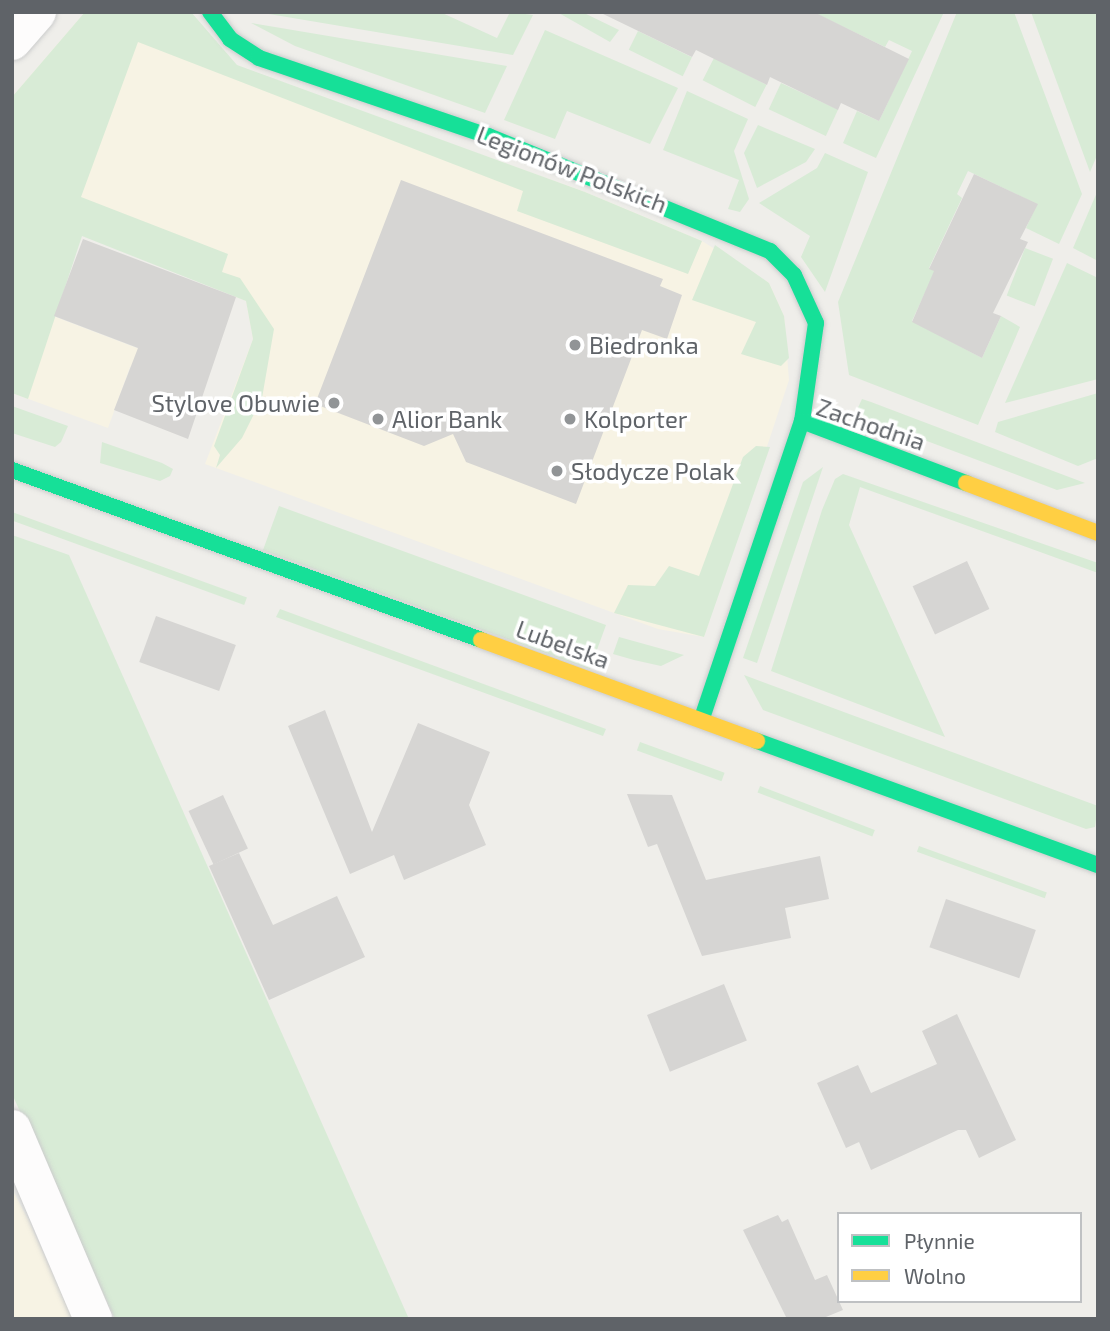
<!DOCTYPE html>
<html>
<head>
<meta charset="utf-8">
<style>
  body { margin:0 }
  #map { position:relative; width:1110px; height:1331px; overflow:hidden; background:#efeeea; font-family:"Exo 2",sans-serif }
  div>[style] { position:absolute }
  .commercial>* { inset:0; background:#f7f3e4 }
  .green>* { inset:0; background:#d8ebd6; transform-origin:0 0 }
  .building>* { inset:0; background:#d6d5d3; transform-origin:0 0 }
  .roads { filter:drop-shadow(0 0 2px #cbcccc) drop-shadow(0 0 2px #cbcccc) }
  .street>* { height:38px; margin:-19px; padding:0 19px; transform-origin:19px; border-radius:19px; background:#fdfcfc }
  .fast>* { height:16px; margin:-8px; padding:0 8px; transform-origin:8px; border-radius:8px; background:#16e098 }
  .slow>* { height:16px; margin:-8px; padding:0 8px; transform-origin:8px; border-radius:8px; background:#ffcf43 }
  .dots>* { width:19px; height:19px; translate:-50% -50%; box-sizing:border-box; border:4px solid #fff; border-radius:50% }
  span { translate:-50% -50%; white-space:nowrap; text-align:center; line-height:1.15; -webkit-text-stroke:7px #fff; paint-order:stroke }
  .street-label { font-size:24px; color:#5f6368 }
  .poi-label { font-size:24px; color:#5f6368 }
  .left { translate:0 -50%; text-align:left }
  .right { translate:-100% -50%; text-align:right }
  .frame { position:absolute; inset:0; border:14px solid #5f6368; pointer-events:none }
  .legend { position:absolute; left:837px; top:1212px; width:245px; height:91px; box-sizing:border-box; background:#fff; border:2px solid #bfc1c3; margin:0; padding:9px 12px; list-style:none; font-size:21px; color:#5f6368 }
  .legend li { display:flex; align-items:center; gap:14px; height:35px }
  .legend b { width:35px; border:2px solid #bfc1c3 }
</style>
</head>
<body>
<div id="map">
  <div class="commercial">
    <i style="clip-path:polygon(85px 12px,585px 192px,702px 241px,769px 283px,784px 316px,789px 380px,704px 637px,658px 629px,205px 464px,253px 339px,246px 301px,79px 232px,53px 316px,150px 353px,130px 367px,108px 428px,12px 393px,12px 97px)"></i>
    <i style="clip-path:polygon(12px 1189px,28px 1219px,73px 1319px,12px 1319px)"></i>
  </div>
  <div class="green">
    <i style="clip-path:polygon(85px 12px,191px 12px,237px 65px,585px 192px,702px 241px,688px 274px,517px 211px,523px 191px,138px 42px,81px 197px,228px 254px,222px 272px,240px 278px,274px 329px,262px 398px,242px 438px,216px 468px,220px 455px,214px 446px,253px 339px,246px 301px,82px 236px,28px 399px,12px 393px,12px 97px)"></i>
    <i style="clip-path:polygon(257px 12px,440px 12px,497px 38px,510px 12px,533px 15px,513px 55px)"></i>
    <i style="clip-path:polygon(557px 12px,582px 12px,619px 30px,610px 42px)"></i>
    <i style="clip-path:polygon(796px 12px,944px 12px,876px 158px,843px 143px,857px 111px,879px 121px,912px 51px,889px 40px,885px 47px,815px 13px)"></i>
    <i style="clip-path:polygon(957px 12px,1014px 12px,1082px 194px,1059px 244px,1026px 228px,1037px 204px,968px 171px,957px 194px,962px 198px,929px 268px,935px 271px,912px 321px,982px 358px,1001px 316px,1020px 327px,978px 425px,849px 375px,838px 302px)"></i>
    <i style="clip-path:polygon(1031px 12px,1098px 12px,1098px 153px,1090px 172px)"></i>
    <i style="clip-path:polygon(251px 23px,507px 66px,485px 113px,295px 46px)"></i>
    <i style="clip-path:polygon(545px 30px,678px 88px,650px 144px,567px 111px,555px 139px,504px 120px)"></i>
    <i style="left:638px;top:31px;width:60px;height:21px;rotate:26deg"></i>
    <i style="left:714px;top:58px;width:59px;height:25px;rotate:27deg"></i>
    <i style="left:781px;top:83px;width:63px;height:29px;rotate:25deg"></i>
    <i style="clip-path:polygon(687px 91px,748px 119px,734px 151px,749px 199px,740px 212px,728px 209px,739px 180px,663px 150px)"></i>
    <i style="clip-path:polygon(758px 125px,815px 149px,806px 162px,757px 188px,744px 153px)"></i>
    <i style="clip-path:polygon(825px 153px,868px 172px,825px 292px,801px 257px,810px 236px,759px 203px,817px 168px)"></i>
    <i style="clip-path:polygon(1098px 190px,1098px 261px,1073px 248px)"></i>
    <i style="clip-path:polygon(715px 245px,769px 283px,784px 316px,789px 358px,781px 366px,741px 354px,756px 322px,692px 300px)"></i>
    <i style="left:1025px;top:248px;width:30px;height:51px;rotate:21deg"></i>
    <i style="clip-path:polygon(1067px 263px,1098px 278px,1098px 379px,1005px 403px)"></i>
    <i style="clip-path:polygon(1098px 393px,1098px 458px,1078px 466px,995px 432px,998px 422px)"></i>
    <i style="clip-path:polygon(862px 399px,871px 402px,1085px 483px,1057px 490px,855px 414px)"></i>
    <i style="clip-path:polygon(12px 406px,68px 426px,61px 442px,55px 447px,12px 433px)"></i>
    <i style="clip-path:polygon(102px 442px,162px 463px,173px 469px,170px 476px,160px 481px,100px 463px)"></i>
    <i style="clip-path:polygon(756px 446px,770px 447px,704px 637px,614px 613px,628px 585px,655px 586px,669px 566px,699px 576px,743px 457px)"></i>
    <i style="clip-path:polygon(823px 467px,757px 663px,743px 658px,803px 482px)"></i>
    <i style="clip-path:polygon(843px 474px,1098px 563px,1098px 573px,860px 487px,849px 525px,945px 737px,771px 671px,822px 510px,835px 479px)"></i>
    <i style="left:279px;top:506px;width:348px;height:47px;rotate:20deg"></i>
    <i style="left:12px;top:512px;width:250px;height:8px;rotate:20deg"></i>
    <i style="clip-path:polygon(12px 535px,69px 555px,409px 1319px,115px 1319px,12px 1094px)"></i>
    <i style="clip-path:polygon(280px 609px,606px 729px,603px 736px,276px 617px)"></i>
    <i style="clip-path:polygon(619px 637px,684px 655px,661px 666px,634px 660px,613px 654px)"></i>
    <i style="clip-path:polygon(744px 675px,1098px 806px,1095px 827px,1086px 829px,763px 710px)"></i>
    <i style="left:640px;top:742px;width:90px;height:9px;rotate:20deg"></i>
    <i style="left:760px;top:786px;width:123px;height:7px;rotate:21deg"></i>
    <i style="left:919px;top:846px;width:136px;height:6px;rotate:20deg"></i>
  </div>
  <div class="building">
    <i style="clip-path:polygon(599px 12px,814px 12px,909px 59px,879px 121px,841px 103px,838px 110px,770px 77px,767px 85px,696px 50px,692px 57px)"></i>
    <i style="clip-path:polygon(974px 174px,1038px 204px,1020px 239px,1028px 242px,993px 313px,1001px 316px,982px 358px,912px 322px,934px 271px,929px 269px)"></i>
    <i style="clip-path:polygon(401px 180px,663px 279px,660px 286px,682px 295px,667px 339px,642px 330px,576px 504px,466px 462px,453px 434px,424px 446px,315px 404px)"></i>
    <i style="clip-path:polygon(83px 239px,236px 297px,188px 439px,114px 410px,138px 348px,54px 316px)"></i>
    <i style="left:967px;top:561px;width:53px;height:60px;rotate:65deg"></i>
    <i style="left:156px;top:616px;width:85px;height:49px;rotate:20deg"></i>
    <i style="clip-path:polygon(325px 710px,372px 832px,418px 723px,490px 752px,469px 805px,486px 845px,404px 880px,394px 855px,350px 874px,288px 726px)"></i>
    <i style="clip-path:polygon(627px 794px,672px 795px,706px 880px,820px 856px,829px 899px,785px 908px,791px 938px,702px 956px,657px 844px,648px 847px)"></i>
    <i style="left:223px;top:795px;width:59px;height:38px;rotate:65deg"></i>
    <i style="clip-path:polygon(239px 853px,273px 925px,337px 896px,365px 957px,269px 1000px,209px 866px)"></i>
    <i style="left:946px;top:899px;width:95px;height:51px;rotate:19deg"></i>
    <i style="left:724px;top:984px;width:61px;height:83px;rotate:68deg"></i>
    <i style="clip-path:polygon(957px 1014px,1016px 1140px,979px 1158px,966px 1130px,958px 1130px,871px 1170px,859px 1142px,846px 1148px,817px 1083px,858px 1065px,871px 1093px,937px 1064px,922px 1031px)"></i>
    <i style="clip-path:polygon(778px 1215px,782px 1222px,788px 1219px,815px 1280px,827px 1275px,843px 1310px,821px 1319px,787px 1319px,743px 1230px)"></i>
  </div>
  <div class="roads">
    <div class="street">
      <i style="left:12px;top:41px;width:38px;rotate:-49deg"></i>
      <i style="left:12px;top:1129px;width:207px;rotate:66.9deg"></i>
    </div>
    <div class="fast">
      <i style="left:210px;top:12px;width:34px;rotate:53deg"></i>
      <i style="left:230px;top:39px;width:35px;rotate:33deg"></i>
      <i style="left:259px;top:58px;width:242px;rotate:18.8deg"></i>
      <i style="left:488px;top:136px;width:305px;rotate:22.2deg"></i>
      <i style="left:770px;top:251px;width:34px;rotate:45deg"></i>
      <i style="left:794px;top:275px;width:53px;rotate:65.4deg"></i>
      <i style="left:816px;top:323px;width:99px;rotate:98.1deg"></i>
      <i style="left:12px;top:470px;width:499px;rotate:19.9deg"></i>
      <i style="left:702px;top:718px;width:313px;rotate:-71.4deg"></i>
      <i style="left:802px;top:421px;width:175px;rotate:20.7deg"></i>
      <i style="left:757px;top:741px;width:363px;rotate:20deg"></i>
    </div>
    <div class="slow">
      <i style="left:966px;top:483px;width:141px;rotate:20.7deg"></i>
      <i style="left:481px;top:640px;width:294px;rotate:20.1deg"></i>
    </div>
  </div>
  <div class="dots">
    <i style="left:575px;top:345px;background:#919496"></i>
    <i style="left:334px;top:403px;background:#919496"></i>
    <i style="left:378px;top:419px;background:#919496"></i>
    <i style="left:570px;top:419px;background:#919496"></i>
    <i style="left:557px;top:471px;background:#919496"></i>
  </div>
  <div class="street-label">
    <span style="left:572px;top:169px;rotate:21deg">Legionów Polskich</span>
    <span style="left:871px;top:424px;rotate:19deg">Zachodnia</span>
    <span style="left:563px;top:644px;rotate:20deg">Lubelska</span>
  </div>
  <div class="poi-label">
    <span class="left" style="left:589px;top:345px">Biedronka</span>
    <span class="right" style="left:320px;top:403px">Stylove Obuwie</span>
    <span class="left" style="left:392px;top:419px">Alior Bank</span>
    <span class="left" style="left:584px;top:419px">Kolporter</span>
    <span class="left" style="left:571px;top:471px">Słodycze Polak</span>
  </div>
  <div class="frame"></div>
  <ul class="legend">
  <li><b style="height:9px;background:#16e098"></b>Płynnie</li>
  <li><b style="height:9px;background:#ffcf43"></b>Wolno</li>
  </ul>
</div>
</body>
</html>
